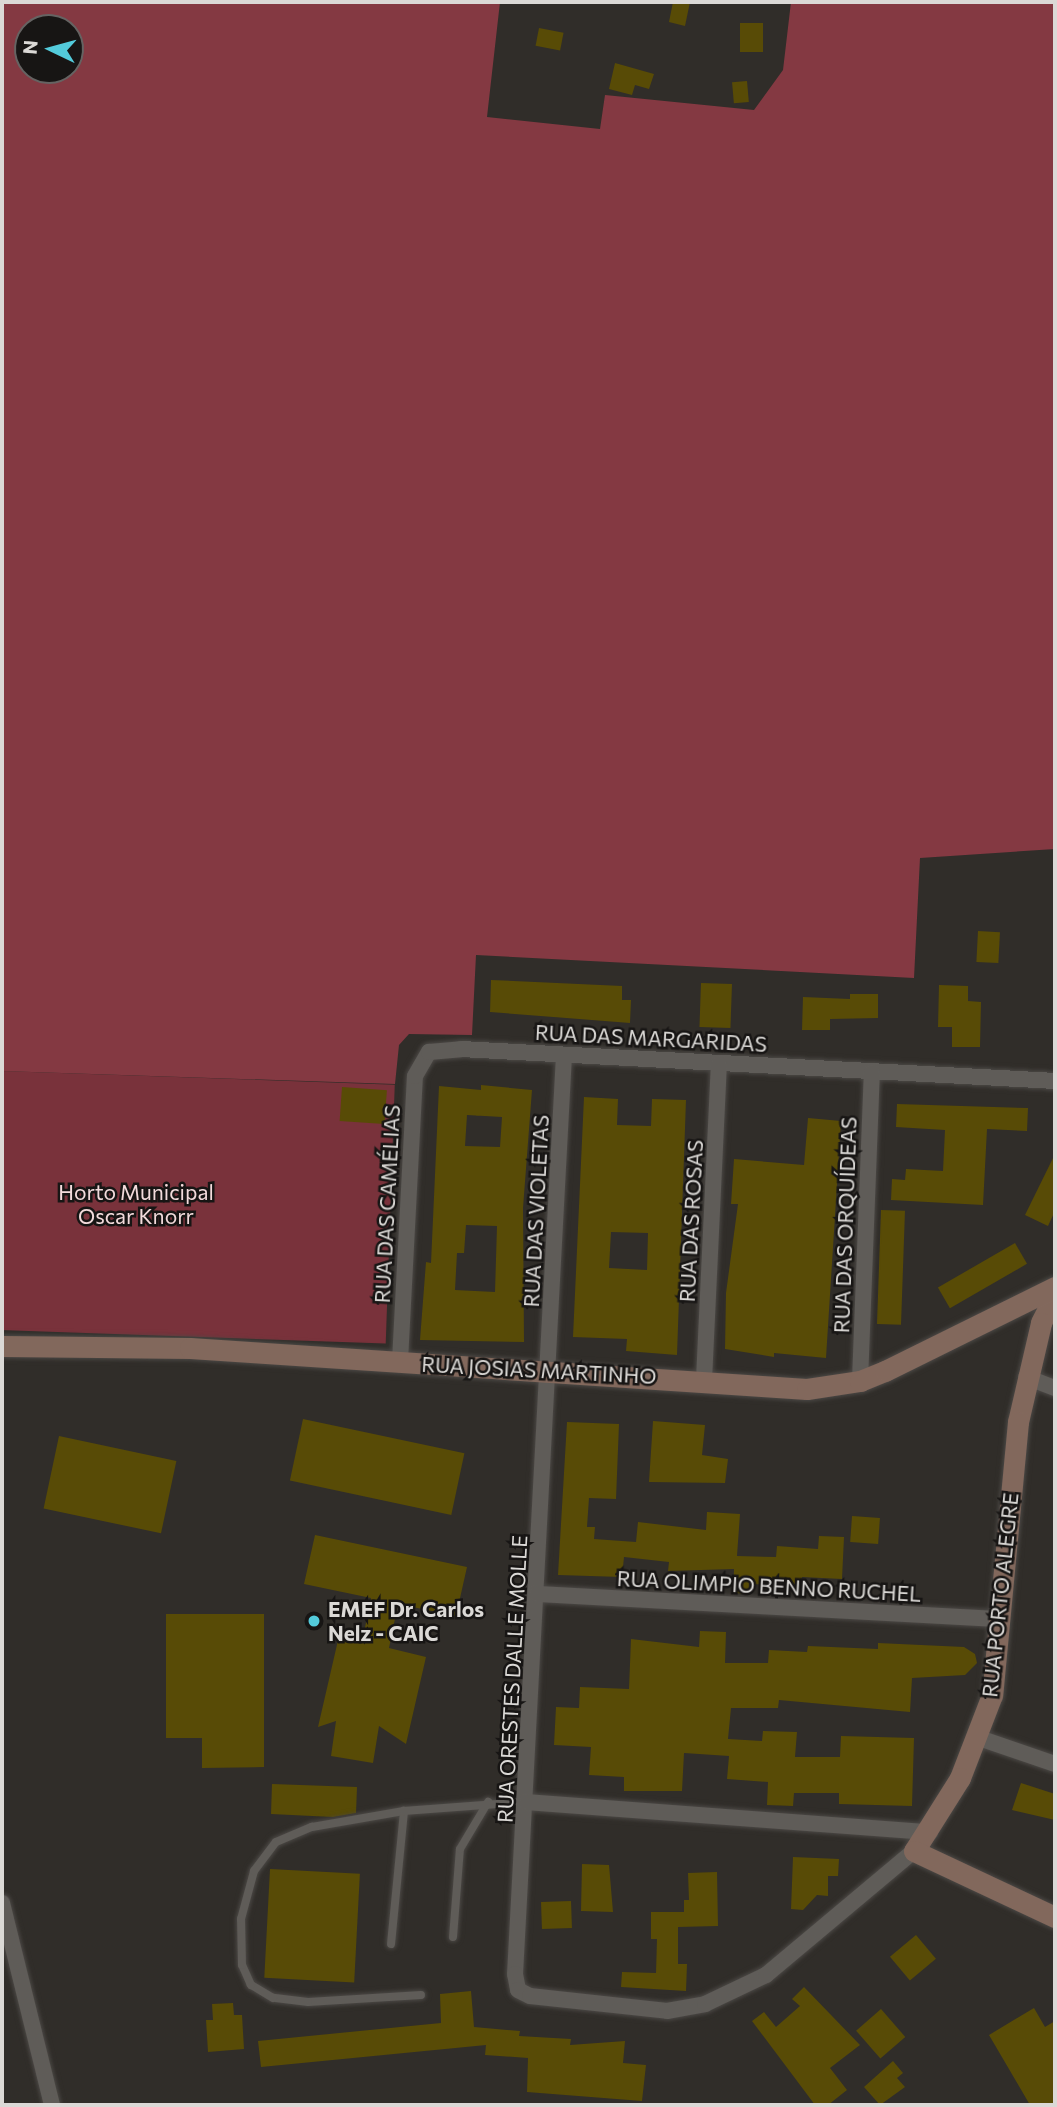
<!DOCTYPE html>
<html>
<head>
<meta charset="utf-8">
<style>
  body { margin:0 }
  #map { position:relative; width:1057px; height:2107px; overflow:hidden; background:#302d29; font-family:Commissioner,sans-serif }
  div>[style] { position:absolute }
  .green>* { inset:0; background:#79323b; transform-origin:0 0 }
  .forest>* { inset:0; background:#843942 }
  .building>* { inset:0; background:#584b06; transform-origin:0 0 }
  .roads { filter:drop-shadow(0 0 2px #4b4845) drop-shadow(0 0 2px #4b4845) }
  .lane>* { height:8px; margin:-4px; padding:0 4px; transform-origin:4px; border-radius:4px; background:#5f5c58 }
  .street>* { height:16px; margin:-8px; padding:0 8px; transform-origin:8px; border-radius:8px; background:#5f5c58 }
  .secondary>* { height:21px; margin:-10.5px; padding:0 10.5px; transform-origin:10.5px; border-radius:10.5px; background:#82685c }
  .dots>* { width:19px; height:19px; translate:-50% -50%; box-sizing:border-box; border:4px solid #171514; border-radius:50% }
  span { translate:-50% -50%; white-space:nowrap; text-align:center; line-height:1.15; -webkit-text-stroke:5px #171514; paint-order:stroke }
  .street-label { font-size:21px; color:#dbd9d6 }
  .park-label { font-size:21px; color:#f3dbdc }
  .poi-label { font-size:21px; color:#dbd9d6; font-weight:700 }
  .left { translate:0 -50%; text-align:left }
  .frame { position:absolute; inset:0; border:4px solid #dbd9d6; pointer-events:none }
  .north { position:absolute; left:14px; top:14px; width:70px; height:70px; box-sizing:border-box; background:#171514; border:2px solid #656362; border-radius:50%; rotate:275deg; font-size:19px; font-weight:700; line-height:28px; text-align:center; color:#dbd9d6 }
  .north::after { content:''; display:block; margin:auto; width:24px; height:32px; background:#53cbdb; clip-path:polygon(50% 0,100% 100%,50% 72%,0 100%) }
</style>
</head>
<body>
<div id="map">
  <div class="green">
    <i style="left:2px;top:1071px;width:393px;height:259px;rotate:2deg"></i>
  </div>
  <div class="forest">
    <i style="clip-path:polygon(evenodd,2px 2px,500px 2px,487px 117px,600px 129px,605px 95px,754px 110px,783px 70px,791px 2px,1055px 2px,1055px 849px,920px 858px,914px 978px,476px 955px,472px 1035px,409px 1034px,399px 1045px,395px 1084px,2px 1071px,2px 2px,28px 28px,70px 28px,70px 70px,28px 70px,28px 28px)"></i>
  </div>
  <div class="building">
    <i style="clip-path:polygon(673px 2px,690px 2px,685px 26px,669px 22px)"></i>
    <i style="left:740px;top:23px;width:23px;height:29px"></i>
    <i style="left:539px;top:28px;width:25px;height:18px;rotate:11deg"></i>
    <i style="clip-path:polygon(615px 63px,654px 74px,649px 89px,635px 85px,632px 95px,609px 89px)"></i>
    <i style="left:747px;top:81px;width:21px;height:15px;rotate:85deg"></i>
    <i style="left:978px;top:931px;width:22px;height:31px;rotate:3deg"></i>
    <i style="clip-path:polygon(491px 980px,622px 986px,622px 1000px,631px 1000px,630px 1023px,490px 1012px)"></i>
    <i style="left:701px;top:983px;width:31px;height:44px;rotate:2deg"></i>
    <i style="clip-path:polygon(939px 985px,968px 986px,968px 1001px,981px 1002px,980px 1047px,952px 1047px,952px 1027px,938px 1027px)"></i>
    <i style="clip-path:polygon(850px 994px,878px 994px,878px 1018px,830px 1019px,830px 1030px,802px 1030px,803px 997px,850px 999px)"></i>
    <i style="clip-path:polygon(evenodd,481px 1085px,532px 1090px,523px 1208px,524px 1342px,420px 1340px,426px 1262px,431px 1263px,439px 1086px,481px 1090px,481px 1085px,467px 1115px,502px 1117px,500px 1147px,465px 1146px,467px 1115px,481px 1085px,466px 1225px,497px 1226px,495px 1292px,455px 1290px,457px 1253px,464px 1253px,466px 1225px)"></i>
    <i style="left:342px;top:1087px;width:45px;height:34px;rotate:4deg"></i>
    <i style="clip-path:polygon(evenodd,584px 1097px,618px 1099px,617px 1125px,651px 1126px,652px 1099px,686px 1100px,677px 1355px,626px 1351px,627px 1339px,573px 1337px,584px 1097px,611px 1232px,648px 1233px,647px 1270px,609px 1268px,611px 1232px)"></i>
    <i style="clip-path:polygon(897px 1104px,1028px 1108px,1027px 1131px,987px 1129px,983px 1205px,891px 1200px,892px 1179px,905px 1180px,906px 1169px,943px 1171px,945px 1130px,896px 1127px)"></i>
    <i style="clip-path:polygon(808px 1118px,841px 1121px,826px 1358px,774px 1353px,774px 1357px,725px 1349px,726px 1293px,738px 1204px,731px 1204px,734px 1159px,804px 1165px)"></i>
    <i style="clip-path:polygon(1055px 1154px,1055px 1211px,1048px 1226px,1025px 1215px)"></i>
    <i style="left:881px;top:1210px;width:24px;height:114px;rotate:2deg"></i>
    <i style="left:1015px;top:1243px;width:24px;height:89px;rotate:60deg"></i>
    <i style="left:303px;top:1419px;width:165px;height:63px;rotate:12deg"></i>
    <i style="clip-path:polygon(653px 1421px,705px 1425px,702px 1455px,728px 1459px,725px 1483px,649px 1482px)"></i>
    <i style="clip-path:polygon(567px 1422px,619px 1424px,616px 1499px,589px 1498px,587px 1527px,595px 1527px,594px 1539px,636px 1542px,638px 1522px,706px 1530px,707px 1512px,740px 1514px,737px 1556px,776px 1557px,777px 1546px,818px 1549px,819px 1536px,844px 1537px,842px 1579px,802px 1577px,802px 1586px,749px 1584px,749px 1594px,733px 1593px,734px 1569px,668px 1571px,669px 1562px,624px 1557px,622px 1577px,558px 1575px)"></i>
    <i style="left:59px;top:1436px;width:120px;height:74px;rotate:12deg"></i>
    <i style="left:852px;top:1516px;width:28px;height:26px;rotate:4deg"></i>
    <i style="clip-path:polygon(315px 1535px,467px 1567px,456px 1616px,398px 1604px,389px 1648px,426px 1657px,406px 1744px,379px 1726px,373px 1763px,331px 1756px,336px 1721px,318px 1727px,339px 1636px,362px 1642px,371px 1598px,304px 1584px)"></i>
    <i style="clip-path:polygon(166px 1614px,264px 1614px,264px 1767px,202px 1768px,202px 1738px,166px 1738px)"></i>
    <i style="clip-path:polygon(700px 1631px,726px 1632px,725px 1663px,768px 1663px,769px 1650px,807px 1652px,808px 1646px,878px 1649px,878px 1643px,964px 1647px,975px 1654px,977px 1663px,965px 1675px,912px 1678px,910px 1712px,779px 1700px,778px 1708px,731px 1708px,728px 1739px,762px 1741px,763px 1731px,797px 1732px,795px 1757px,840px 1757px,841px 1736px,914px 1738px,912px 1806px,839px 1804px,839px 1793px,794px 1793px,793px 1806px,767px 1805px,768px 1782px,727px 1779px,729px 1756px,684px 1753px,682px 1791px,624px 1791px,624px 1777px,589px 1775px,591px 1747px,554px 1745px,556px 1707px,579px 1708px,580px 1687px,629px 1689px,631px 1639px,699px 1647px)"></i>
    <i style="clip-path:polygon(1021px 1783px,1055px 1794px,1055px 1820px,1012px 1810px)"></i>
    <i style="clip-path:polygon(272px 1784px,357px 1787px,356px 1813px,333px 1817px,271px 1814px)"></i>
    <i style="clip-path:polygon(793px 1857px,839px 1859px,838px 1876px,828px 1876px,828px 1896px,817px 1895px,803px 1910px,791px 1909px)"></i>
    <i style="clip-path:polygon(582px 1864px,609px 1865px,613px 1912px,581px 1911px)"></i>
    <i style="left:270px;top:1869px;width:90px;height:109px;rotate:3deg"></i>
    <i style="clip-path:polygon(717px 1872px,718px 1926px,678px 1927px,678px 1964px,687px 1964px,686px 1991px,621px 1987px,622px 1972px,656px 1973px,657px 1939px,651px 1939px,651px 1912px,684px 1912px,684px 1900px,689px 1900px,688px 1873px)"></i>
    <i style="left:571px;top:1901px;width:27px;height:30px;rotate:88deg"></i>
    <i style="left:916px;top:1935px;width:31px;height:34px;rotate:50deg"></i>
    <i style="clip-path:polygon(804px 1987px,860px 2045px,830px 2068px,847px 2090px,828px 2105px,815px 2105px,752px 2021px,764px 2012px,776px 2027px,800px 2006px,792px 1999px)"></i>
    <i style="clip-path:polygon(471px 1991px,474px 2027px,520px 2031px,519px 2036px,571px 2039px,570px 2045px,625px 2041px,623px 2063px,646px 2065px,642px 2101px,527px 2092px,528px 2058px,485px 2055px,486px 2045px,261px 2067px,258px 2041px,441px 2023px,440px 1994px)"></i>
    <i style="clip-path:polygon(233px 2003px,234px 2015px,242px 2015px,244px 2049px,208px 2052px,206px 2020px,213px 2020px,212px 2004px)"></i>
    <i style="clip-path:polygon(1034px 2008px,1045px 2027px,1055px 2021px,1055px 2105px,1030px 2105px,989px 2035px)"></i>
    <i style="left:881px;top:2009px;width:37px;height:33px;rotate:49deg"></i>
    <i style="clip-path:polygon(893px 2061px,903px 2073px,897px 2078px,905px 2087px,880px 2105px,864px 2087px)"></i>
  </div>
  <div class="roads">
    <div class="lane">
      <i style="left:453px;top:1937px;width:88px;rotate:-85.5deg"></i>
      <i style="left:460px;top:1849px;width:55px;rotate:-59.2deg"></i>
      <i style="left:391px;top:1944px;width:134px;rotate:-84.4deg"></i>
      <i style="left:421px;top:1995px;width:113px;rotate:176.5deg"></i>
      <i style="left:308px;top:2002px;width:35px;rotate:-173deg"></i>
      <i style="left:273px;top:1998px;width:26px;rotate:-149deg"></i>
      <i style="left:251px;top:1985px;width:22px;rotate:-114deg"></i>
      <i style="left:242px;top:1965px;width:46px;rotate:-91.2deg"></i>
      <i style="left:241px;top:1919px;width:50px;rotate:-74.8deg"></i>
      <i style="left:254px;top:1871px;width:36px;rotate:-53deg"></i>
      <i style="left:276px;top:1842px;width:39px;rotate:-23deg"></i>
      <i style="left:312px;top:1827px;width:93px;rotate:-9.9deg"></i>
      <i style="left:404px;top:1811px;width:120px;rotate:-4.3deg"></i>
    </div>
    <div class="street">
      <i style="left:564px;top:1055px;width:920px;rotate:93.05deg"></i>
      <i style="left:515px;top:1974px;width:16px;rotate:79deg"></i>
      <i style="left:518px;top:1990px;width:13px;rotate:27deg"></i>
      <i style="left:530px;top:1996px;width:138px;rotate:6.2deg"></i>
      <i style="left:667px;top:2011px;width:39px;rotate:-10deg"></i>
      <i style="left:705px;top:2004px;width:68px;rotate:-25.4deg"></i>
      <i style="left:766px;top:1975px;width:193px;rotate:-40deg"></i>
      <i style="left:400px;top:1361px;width:285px;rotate:-87deg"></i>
      <i style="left:415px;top:1076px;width:28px;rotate:-60deg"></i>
      <i style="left:429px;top:1052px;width:32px;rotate:-5deg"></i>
      <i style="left:461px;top:1049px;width:595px;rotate:3.08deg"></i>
      <i style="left:1026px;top:1377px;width:31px;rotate:21deg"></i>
      <i style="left:704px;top:1380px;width:317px;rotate:-87.3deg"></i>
      <i style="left:860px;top:1381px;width:309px;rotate:-87.8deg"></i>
      <i style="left:537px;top:1594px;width:462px;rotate:3.1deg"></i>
      <i style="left:979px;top:1738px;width:80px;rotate:18.9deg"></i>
      <i style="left:527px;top:1802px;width:404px;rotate:4.3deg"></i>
      <i style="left:2px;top:1903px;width:208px;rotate:76.1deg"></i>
    </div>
    <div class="secondary">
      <i style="left:1055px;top:1295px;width:31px;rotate:117deg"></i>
      <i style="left:1041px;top:1323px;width:102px;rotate:103.1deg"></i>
      <i style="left:1018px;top:1422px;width:274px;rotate:95.4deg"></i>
      <i style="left:992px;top:1695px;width:89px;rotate:111.1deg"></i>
      <i style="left:960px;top:1778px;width:86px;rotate:122.2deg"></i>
      <i style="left:914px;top:1851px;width:156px;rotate:25.1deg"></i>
      <i style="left:2px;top:1346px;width:188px;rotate:0.6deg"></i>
      <i style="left:190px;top:1348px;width:618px;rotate:3.8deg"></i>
      <i style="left:807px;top:1389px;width:54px;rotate:-8.6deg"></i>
      <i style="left:860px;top:1381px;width:27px;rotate:-22deg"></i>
      <i style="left:885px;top:1371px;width:190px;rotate:-26.3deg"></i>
    </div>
  </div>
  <div class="dots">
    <i style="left:314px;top:1621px;background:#53cbdb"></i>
  </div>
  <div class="street-label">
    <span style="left:651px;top:1038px;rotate:3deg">RUA DAS MARGARIDAS</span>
    <span style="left:387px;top:1204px;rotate:-87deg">RUA DAS CAMÉLIAS</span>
    <span style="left:536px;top:1211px;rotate:-87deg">RUA DAS VIOLETAS</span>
    <span style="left:691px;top:1221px;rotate:-87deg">RUA DAS ROSAS</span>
    <span style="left:845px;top:1225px;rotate:-88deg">RUA DAS ORQUÍDEAS</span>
    <span style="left:539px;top:1370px;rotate:3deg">RUA JOSIAS MARTINHO</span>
    <span style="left:769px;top:1586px;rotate:3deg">RUA OLIMPIO BENNO RUCHEL</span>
    <span style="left:1000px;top:1595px;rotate:-84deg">RUA PORTO ALEGRE</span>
    <span style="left:512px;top:1679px;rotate:-87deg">RUA ORESTES DALLE MOLLE</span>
  </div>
  <div class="park-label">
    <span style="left:136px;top:1204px">Horto Municipal<br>Oscar Knorr</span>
  </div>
  <div class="poi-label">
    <span class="left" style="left:328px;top:1621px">EMEF Dr. Carlos<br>Nelz - CAIC</span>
  </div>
  <div class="frame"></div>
  <div class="north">N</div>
</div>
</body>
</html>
